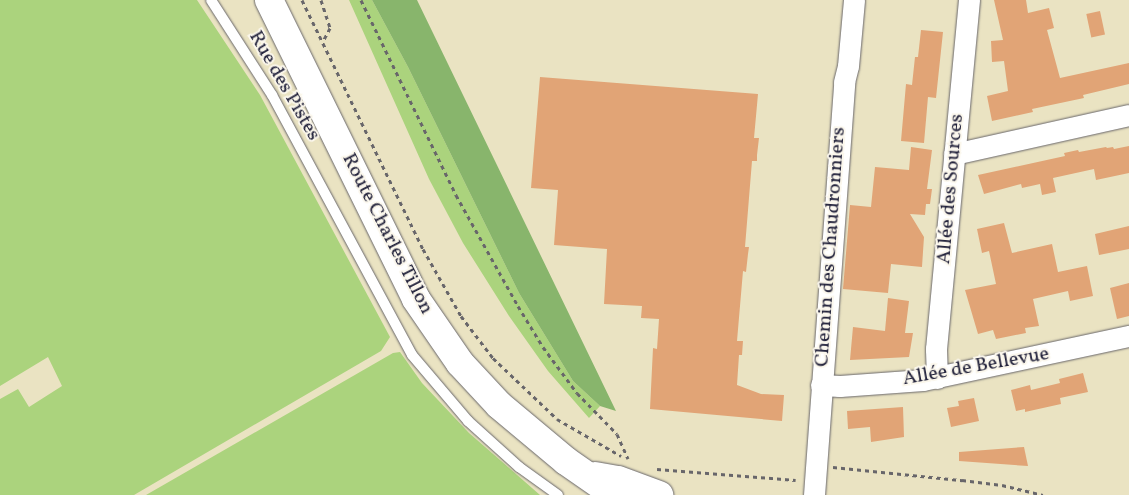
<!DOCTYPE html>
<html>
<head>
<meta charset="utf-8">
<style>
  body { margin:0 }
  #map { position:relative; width:1129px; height:495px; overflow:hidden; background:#eae3c2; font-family:Vollkorn,serif }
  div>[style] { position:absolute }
  .green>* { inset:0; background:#abd37d }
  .forest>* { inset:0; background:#88b56c }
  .building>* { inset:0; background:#e1a476; transform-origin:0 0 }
  .path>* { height:3px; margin-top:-1.5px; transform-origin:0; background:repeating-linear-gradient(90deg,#68666a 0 4px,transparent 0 8px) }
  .roads { filter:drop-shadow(0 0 1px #68666a) drop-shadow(0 0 1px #68666a) }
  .service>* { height:10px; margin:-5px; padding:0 5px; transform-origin:5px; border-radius:5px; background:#fff }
  .minor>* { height:21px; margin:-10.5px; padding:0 10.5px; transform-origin:10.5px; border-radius:10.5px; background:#fff }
  .secondary>* { height:28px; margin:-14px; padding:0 14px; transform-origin:14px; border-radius:14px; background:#fff }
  span { translate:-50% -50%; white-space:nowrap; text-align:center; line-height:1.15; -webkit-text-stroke:4px #fbf7ec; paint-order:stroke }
  .street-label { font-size:20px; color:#22223b }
</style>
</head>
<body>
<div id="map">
  <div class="green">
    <i style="clip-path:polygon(0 0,197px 0,260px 95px,390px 337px,381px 351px,134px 495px,0 495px,0 399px,18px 389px,29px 407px,62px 386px,48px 357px,0 386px)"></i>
    <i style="clip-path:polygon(349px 0,372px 0,408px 67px,519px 293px,573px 381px,600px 406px,589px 418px,548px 371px,509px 316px,463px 243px,429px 179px)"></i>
    <i style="clip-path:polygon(400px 352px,422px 383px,469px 433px,540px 495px,146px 495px,393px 353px)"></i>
  </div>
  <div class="forest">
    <i style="clip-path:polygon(372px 0,417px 0,616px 411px,600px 406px,573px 381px,519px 293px,408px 67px)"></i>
  </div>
  <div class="building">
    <i style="clip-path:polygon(994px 0,1026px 0,1028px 13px,1049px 8px,1054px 28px,1047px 30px,1060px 78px,1129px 63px,1129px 84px,1083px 95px,1084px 98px,1032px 109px,1033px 112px,992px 121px,987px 96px,1008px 91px,1004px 61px,992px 62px,991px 41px,1003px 40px)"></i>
    <i style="left:1100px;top:11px;width:24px;height:14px;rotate:78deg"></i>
    <i style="clip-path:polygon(921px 30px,943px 32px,936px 98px,928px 97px,924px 143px,901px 141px,906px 84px,912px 85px,915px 57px,918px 57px)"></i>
    <i style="clip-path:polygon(540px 77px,758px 94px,754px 138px,759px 138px,757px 155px,757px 161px,752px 161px,745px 247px,749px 247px,748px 254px,746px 272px,743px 271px,737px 341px,743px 341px,742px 355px,739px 355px,737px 385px,761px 394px,784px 395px,782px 421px,650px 409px,653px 348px,657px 349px,659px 319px,641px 318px,642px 306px,604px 304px,607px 249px,554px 245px,558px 190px,531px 188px)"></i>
    <i style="clip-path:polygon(1129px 146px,1129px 173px,1096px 180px,1094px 169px,1053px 178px,1056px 192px,1042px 195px,1040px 184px,1022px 188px,1021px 184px,984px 194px,978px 175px,1065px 156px,1064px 153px,1078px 150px,1079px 152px,1106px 147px,1107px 148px,1113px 147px,1114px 149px)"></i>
    <i style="clip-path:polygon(911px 147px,932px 150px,927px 189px,932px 189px,930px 204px,926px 204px,925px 215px,910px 214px,924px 237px,922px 267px,891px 264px,888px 293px,843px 289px,850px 205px,871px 207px,875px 167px,909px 170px)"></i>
    <i style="clip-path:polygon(1004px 223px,1012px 253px,1052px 244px,1058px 272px,1087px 266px,1093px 296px,1070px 301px,1068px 291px,1033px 299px,1039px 326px,1025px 328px,1026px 333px,996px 339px,993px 330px,978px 334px,965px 290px,996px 284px,989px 251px,982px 253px,977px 229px)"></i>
    <i style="clip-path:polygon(1129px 226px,1129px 249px,1099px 255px,1095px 234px)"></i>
    <i style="clip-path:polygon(1129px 283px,1129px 316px,1117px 319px,1110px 288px)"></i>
    <i style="clip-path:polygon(888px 298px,909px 301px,905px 333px,913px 333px,909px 357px,850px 360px,853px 327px,885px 331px)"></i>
    <i style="clip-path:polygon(1083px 373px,1088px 392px,1060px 398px,1061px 404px,1025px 412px,1025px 409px,1016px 411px,1011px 390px,1030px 385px,1031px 390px,1060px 383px,1059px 379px)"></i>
    <i style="clip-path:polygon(974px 398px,979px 421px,951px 427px,947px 408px,959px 406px,958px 401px)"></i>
    <i style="clip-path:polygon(903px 407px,904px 437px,871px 442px,870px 427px,848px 429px,847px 411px)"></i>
    <i style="clip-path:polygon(1024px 447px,1028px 466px,959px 461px,959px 452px)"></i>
  </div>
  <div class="path">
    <i style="left:302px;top:0;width:277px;rotate:64.1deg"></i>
    <i style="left:423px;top:249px;width:77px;rotate:60.4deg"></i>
    <i style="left:461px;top:316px;width:53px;rotate:52.7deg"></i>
    <i style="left:493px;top:358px;width:88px;rotate:43.6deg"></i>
    <i style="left:557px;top:419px;width:74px;rotate:30deg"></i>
    <i style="left:321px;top:0;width:29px;rotate:72deg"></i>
    <i style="left:330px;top:28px;width:15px;rotate:118deg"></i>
    <i style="left:361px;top:0;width:217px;rotate:64deg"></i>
    <i style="left:456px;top:195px;width:127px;rotate:60.8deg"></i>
    <i style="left:518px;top:306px;width:48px;rotate:58.6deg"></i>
    <i style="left:543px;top:347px;width:57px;rotate:53.5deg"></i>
    <i style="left:577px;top:393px;width:57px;rotate:45.7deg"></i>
    <i style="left:617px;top:434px;width:27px;rotate:66deg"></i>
    <i style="left:833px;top:467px;width:130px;rotate:5.8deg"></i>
    <i style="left:962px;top:480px;width:40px;rotate:7.1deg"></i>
    <i style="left:1002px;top:485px;width:42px;rotate:13.7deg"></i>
    <i style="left:657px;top:469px;width:139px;rotate:4.5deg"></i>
  </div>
  <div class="roads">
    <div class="service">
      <i style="left:211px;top:0;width:113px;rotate:57.3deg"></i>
      <i style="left:272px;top:95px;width:295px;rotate:61.7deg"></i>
      <i style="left:412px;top:355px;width:87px;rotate:49.7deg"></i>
      <i style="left:468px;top:421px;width:69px;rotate:42deg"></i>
      <i style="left:519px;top:467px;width:48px;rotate:35.7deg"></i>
    </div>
    <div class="minor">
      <i style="left:954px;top:154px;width:179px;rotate:-12.6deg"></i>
      <i style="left:937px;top:378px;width:29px;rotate:-92deg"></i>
      <i style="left:936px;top:349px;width:351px;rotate:-84.6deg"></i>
      <i style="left:821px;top:385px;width:19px;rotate:3deg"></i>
      <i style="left:840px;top:386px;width:83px;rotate:-4.1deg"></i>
      <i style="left:923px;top:380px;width:211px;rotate:-12.1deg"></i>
      <i style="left:814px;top:495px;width:414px;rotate:-85.8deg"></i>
      <i style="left:844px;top:82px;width:16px;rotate:-76deg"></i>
      <i style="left:848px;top:66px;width:66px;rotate:-84.8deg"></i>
    </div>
    <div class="secondary">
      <i style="left:269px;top:0;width:333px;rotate:63.8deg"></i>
      <i style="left:416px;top:299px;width:78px;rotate:55.5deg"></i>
      <i style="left:460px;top:363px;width:57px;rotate:47.1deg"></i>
      <i style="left:499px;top:405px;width:87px;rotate:39.9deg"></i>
      <i style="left:566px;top:461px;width:60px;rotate:34.8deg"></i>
      <i style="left:595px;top:476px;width:23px;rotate:10deg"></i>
      <i style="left:618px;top:480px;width:44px;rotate:20.1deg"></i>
    </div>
  </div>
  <div class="street-label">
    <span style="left:284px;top:86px;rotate:60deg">Rue des Pistes</span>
    <span style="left:951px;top:189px;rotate:-85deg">Allée des Sources</span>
    <span style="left:387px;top:234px;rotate:63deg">Route Charles Tillon</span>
    <span style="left:831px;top:247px;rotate:-86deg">Chemin des Chaudronniers</span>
    <span style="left:976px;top:367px;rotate:-10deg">Allée de Bellevue</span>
  </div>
</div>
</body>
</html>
